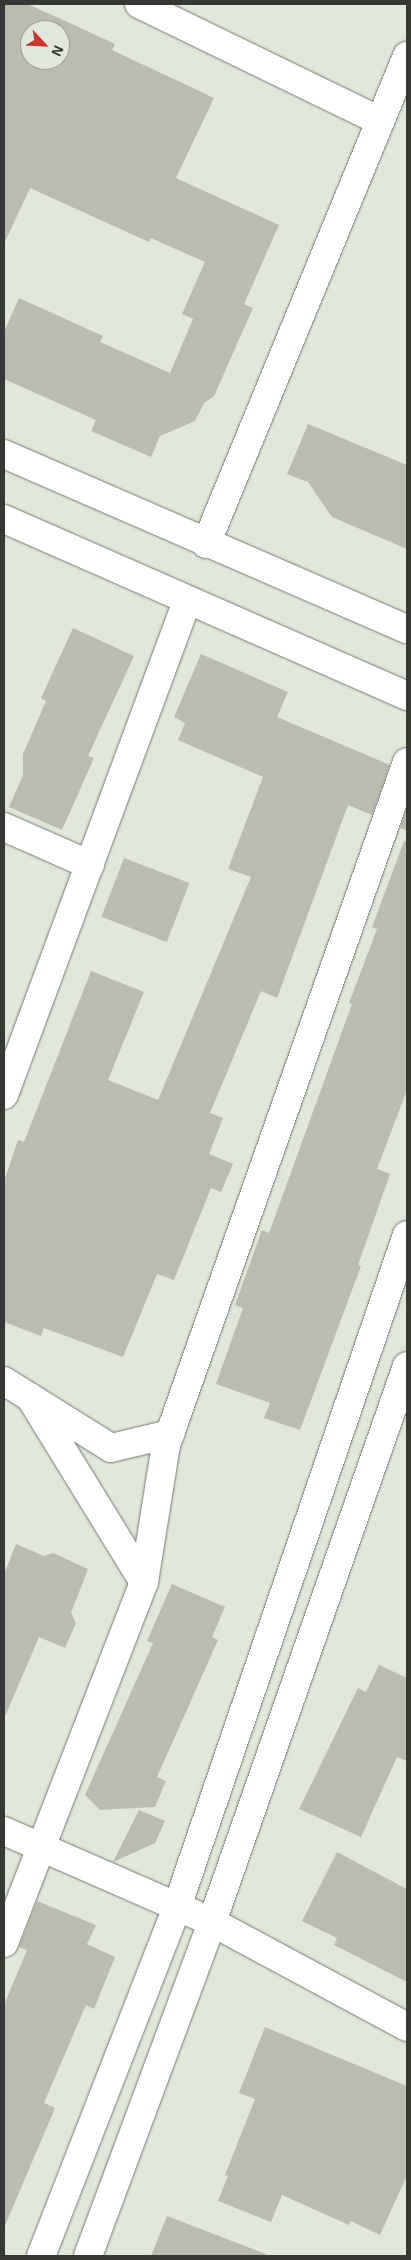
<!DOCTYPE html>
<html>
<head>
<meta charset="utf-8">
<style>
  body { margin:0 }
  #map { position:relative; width:411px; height:2260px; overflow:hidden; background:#e1e7db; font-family:"Exo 2",sans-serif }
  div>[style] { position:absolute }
  .building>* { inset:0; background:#bbbbaf; transform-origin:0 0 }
  .roads { filter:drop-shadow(0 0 1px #74796e) drop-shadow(0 0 1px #74796e) }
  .minor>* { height:28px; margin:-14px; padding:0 14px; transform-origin:14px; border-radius:14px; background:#fff }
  span { translate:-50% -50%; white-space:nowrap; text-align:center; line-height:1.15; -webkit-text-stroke:4px #e1e7db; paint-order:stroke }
  .frame { position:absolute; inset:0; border:5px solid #363834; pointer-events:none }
  .north { position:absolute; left:20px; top:20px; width:50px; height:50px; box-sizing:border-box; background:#e1e7db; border:1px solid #9da198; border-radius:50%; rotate:115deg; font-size:14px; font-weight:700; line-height:20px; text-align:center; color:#363834 }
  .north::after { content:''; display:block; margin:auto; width:18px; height:22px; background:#c63830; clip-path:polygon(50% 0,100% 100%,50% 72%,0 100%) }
</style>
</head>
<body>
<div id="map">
  <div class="building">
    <i style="clip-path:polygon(evenodd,4px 4px,27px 4px,59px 18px,115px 44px,112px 50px,214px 98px,176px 178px,279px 225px,244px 304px,253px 308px,214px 396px,204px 403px,195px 421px,160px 436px,151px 457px,91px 431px,96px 420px,4px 379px,4px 332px,19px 298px,103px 336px,100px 342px,170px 373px,193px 319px,182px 314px,205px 262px,151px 238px,149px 242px,30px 188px,4px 244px,4px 4px,30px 30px,60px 30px,60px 60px,30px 60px,30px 30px)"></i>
    <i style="clip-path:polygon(308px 424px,407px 465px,407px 549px,332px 517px,308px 482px,287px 474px)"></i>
    <i style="clip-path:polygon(73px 628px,134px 656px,88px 756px,94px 758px,62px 830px,9px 807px,23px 775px,23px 754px,46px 701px,41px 698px)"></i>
    <i style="clip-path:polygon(201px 654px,288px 692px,277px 717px,390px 765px,372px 815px,348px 805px,277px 998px,261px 991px,210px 1113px,223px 1118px,209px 1154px,233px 1164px,221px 1192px,211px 1188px,174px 1280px,157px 1274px,123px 1357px,44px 1328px,41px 1336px,4px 1322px,4px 1181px,18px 1140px,24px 1142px,91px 971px,144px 992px,108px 1080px,158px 1100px,251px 877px,228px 869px,263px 777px,178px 740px,185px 723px,174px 717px)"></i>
    <i style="clip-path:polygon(407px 808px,407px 831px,400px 828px)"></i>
    <i style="clip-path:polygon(404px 841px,407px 842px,407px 1090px,377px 1169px,390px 1174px,358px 1265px,361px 1266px,300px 1430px,264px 1418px,270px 1403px,216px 1384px,243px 1308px,235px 1305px,262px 1230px,269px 1233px,352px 1004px,349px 1003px,377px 929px,372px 927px)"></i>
    <i style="left:124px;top:858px;width:70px;height:63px;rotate:21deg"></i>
    <i style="clip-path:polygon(16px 1544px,44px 1556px,53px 1553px,88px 1569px,71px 1613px,76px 1623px,65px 1648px,39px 1637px,4px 1719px,4px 1574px)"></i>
    <i style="clip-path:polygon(172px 1584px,225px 1607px,212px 1637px,218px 1640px,157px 1777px,166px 1781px,155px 1807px,100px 1810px,85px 1795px,153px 1643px,147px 1641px)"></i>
    <i style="clip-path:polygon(379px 1665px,407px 1678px,407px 1761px,397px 1757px,361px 1837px,299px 1809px,358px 1688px,366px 1692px)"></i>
    <i style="clip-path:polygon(139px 1810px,165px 1821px,155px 1843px,113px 1862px)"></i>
    <i style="clip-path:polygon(337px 1852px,407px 1889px,407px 1982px,334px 1945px,337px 1938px,302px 1921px)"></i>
    <i style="clip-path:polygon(37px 1901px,96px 1925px,87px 1944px,115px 1957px,94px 2009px,86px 2005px,44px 2103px,55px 2108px,4px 2228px,4px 2005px,27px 1950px,19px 1947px)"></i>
    <i style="clip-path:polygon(265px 2027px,407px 2086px,407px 2175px,380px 2235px,351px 2221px,349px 2225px,282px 2195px,271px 2222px,218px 2201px,228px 2176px,225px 2175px,255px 2099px,239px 2093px)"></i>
    <i style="clip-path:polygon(167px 2216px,266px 2254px,265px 2256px,151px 2256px)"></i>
  </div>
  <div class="roads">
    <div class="minor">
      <i style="left:139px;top:4px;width:268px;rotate:25.9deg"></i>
      <i style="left:4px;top:454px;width:439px;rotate:23.5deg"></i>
      <i style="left:4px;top:519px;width:440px;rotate:23.7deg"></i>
      <i style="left:206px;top:544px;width:528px;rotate:-67.61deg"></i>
      <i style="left:4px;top:827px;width:94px;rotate:23.8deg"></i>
      <i style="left:4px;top:1095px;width:527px;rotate:-69.67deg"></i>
      <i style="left:4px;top:1381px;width:126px;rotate:32.1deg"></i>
      <i style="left:111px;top:1448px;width:61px;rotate:-13.3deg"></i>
      <i style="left:30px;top:1397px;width:217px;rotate:58.4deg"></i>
      <i style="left:4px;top:1831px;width:227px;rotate:23.6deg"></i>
      <i style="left:212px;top:1922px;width:221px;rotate:28.3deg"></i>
      <i style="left:4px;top:1943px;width:387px;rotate:-68.8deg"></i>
      <i style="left:144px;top:1582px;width:139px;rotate:-80.9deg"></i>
      <i style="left:166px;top:1445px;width:724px;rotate:-70.56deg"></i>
      <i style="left:41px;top:2256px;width:375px;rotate:-68.7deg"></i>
      <i style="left:177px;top:1907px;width:710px;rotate:-71.11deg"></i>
      <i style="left:88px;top:2256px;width:356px;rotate:-69.6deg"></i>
      <i style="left:212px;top:1922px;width:589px;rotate:-70.67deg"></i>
    </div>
  </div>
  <div class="frame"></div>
  <div class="north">N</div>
</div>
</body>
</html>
